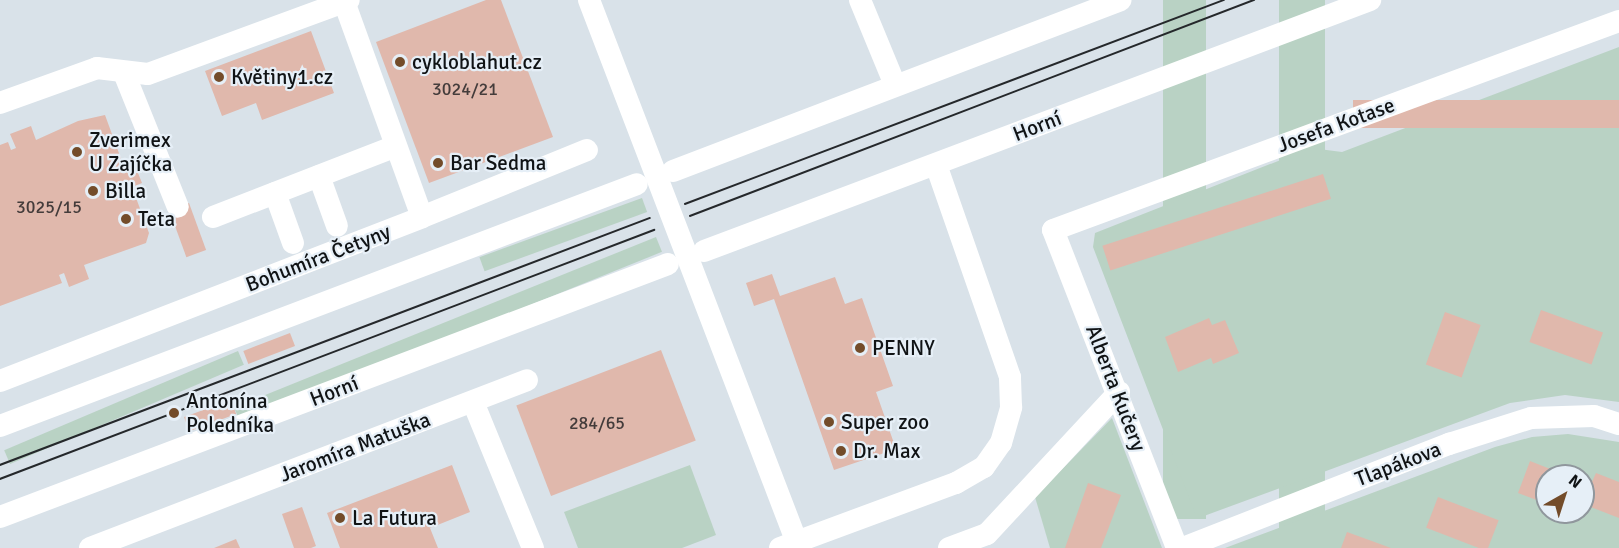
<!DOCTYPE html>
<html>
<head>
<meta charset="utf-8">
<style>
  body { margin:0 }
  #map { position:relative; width:1619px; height:548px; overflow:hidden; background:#d9e2e9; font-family:Signika,sans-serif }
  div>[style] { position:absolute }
  .green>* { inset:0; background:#b9d2c4; transform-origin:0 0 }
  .building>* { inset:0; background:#e0b8ac; transform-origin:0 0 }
  .street>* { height:22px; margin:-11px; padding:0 11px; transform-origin:11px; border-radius:11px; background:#fff }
  .tram>* { height:1.5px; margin:-0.75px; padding:0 0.75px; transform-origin:0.75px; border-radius:0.75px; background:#25282b }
  .dots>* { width:16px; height:16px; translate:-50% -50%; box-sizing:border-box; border:3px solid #e6eff7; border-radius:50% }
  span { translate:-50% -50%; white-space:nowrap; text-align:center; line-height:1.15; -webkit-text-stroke:4.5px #e6eff7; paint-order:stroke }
  .number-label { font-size:18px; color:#443c3b }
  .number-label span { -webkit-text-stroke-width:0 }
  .poi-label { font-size:21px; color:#101315 }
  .left { translate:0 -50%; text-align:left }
  .street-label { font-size:21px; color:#101315 }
  .north { position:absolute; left:1535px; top:464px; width:60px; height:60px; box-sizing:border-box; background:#e6eff7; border:2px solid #90979d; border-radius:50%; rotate:39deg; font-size:16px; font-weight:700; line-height:24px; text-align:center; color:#101315 }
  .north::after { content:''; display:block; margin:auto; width:21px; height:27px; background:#734c2a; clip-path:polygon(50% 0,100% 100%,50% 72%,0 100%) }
</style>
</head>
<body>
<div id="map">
  <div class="green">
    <i style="left:1163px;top:0;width:43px;height:519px"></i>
    <i style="left:1279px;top:0;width:46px;height:627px"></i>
    <i style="clip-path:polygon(1619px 47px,1619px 402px,1565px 395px,1510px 403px,1204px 516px,1195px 513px,1093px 247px,1095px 233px,1311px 148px,1342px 152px)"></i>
    <i style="left:642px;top:198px;width:15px;height:173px;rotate:70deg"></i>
    <i style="left:656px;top:237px;width:16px;height:455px;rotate:68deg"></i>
    <i style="left:238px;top:351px;width:15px;height:254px;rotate:67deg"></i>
    <i style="clip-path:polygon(1112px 418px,1162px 548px,1050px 548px,1035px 497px)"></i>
    <i style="clip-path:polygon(evenodd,1568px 434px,1619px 442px,1619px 548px,1225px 548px,1495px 447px,1532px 437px,1568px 434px,1547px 476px,1583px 476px,1583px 512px,1547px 512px,1547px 476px)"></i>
    <i style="clip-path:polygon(690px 465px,716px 535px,682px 548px,578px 548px,564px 512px)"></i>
  </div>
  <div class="building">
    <i style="clip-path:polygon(486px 0,501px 0,553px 137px,429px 183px,376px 42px)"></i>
    <i style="clip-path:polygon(311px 31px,334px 93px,262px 120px,256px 103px,222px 116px,205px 71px)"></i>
    <i style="left:1619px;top:100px;width:28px;height:266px;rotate:90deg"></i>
    <i style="clip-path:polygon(105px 115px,124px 167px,134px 163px,142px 183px,132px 187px,149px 233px,146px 243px,84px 265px,89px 279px,69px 287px,64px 273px,59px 275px,62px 283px,0 306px,0 145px,8px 142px,11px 150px,16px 148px,10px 134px,31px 126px,36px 140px,78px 121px)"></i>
    <i style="left:1323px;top:174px;width:26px;height:232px;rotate:72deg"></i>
    <i style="left:189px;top:203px;width:50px;height:21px;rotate:70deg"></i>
    <i style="clip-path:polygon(772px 274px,780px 296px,835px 277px,845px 304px,862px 298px,893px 386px,876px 392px,896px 449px,834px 470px,774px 299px,754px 306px,746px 283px)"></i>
    <i style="left:1541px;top:310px;width:66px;height:34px;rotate:20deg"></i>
    <i style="left:1445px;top:312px;width:38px;height:56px;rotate:20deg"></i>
    <i style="clip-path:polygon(1209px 318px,1212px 325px,1225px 320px,1239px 353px,1213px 364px,1211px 358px,1178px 372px,1165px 337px)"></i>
    <i style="left:290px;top:333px;width:14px;height:50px;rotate:69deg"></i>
    <i style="left:661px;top:350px;width:97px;height:155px;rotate:69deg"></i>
    <i style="left:231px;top:400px;width:15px;height:50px;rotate:70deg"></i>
    <i style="clip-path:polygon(1530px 461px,1568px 476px,1547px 476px,1547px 504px,1518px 493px)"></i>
    <i style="clip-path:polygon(452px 465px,470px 512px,430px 528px,438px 548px,340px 548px,327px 513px)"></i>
    <i style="clip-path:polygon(1596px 473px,1619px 482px,1619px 518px,1583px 504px,1583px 481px,1591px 484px)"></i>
    <i style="clip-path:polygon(1088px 483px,1121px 495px,1101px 548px,1065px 548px)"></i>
    <i style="left:1438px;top:497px;width:65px;height:33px;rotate:21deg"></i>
    <i style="clip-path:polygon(302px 507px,316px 546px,311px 548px,294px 548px,282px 514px)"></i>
    <i style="clip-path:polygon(1347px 532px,1391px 548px,1341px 548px)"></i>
    <i style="clip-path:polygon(236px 539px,240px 548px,214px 548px)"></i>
  </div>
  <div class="street">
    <i style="left:589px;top:0;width:587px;rotate:69.03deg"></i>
    <i style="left:860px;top:0;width:92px;rotate:67.6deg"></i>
    <i style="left:124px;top:73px;width:144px;rotate:68.1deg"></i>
    <i style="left:0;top:103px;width:103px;rotate:-19.8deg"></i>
    <i style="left:97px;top:68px;width:51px;rotate:6.7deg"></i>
    <i style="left:148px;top:74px;width:209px;rotate:-20.2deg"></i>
    <i style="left:673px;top:171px;width:479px;rotate:-20.9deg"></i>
    <i style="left:319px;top:176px;width:53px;rotate:70.2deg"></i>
    <i style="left:275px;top:193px;width:53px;rotate:70.2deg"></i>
    <i style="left:213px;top:217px;width:196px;rotate:-21.2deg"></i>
    <i style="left:422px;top:217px;width:178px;rotate:-22.1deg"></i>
    <i style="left:704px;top:251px;width:712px;rotate:-20.65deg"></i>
    <i style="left:0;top:381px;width:453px;rotate:-21.2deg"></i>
    <i style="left:422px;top:217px;width:229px;rotate:-109.9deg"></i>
    <i style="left:344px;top:2px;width:5px;rotate:-22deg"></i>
    <i style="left:473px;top:402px;width:158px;rotate:67.7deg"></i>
    <i style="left:0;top:426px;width:681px;rotate:-20.8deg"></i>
    <i style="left:0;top:517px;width:714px;rotate:-20.74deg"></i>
    <i style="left:90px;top:548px;width:468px;rotate:-21deg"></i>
    <i style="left:780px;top:548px;width:188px;rotate:-20.3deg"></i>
    <i style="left:956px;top:483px;width:32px;rotate:-30deg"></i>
    <i style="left:984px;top:467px;width:29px;rotate:-55deg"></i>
    <i style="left:1001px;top:443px;width:37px;rotate:-74deg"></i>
    <i style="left:1011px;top:407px;width:30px;rotate:-92deg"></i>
    <i style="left:1010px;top:377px;width:225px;rotate:-109.2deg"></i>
    <i style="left:949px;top:548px;width:40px;rotate:-20.2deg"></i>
    <i style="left:987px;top:534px;width:194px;rotate:-47.1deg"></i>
    <i style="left:1177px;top:548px;width:341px;rotate:-111.3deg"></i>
    <i style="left:1053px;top:230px;width:603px;rotate:-20.27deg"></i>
    <i style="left:1183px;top:548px;width:286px;rotate:-21.4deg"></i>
    <i style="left:1449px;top:444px;width:86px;rotate:-17.6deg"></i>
    <i style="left:1531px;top:418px;width:63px;rotate:-1.8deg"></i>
    <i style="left:1594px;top:416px;width:26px;rotate:18deg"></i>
  </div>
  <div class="tram">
    <i style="left:685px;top:204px;width:576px;rotate:-20.73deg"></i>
    <i style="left:690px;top:216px;width:604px;rotate:-20.96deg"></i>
    <i style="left:0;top:465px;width:695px;rotate:-20.81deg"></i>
    <i style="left:0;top:479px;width:700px;rotate:-20.84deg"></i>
  </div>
  <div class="dots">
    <i style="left:400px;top:62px;background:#734c2a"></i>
    <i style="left:219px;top:77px;background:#734c2a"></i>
    <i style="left:77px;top:152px;background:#734c2a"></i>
    <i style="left:438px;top:163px;background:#734c2a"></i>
    <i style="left:93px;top:191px;background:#734c2a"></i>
    <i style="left:126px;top:219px;background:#734c2a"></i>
    <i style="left:860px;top:348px;background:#734c2a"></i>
    <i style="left:174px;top:413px;background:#734c2a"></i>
    <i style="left:829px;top:422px;background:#734c2a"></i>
    <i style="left:841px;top:451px;background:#734c2a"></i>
    <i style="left:340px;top:518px;background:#734c2a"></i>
  </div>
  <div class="number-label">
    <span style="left:465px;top:89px">3024/21</span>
    <span style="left:49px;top:207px">3025/15</span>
    <span style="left:597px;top:423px">284/65</span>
  </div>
  <div class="poi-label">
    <span class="left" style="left:412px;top:62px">cykloblahut.cz</span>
    <span class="left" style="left:231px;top:77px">Květiny1.cz</span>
    <span class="left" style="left:89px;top:152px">Zverimex<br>U Zajíčka</span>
    <span class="left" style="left:450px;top:163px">Bar Sedma</span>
    <span class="left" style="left:105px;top:191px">Billa</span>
    <span class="left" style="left:138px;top:219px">Teta</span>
    <span class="left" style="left:872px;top:348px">PENNY</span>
    <span class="left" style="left:186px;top:413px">Antonína<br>Poledníka</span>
    <span class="left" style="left:841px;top:422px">Super zoo</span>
    <span class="left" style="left:853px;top:451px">Dr. Max</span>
    <span class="left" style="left:352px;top:518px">La Futura</span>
  </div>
  <div class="street-label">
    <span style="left:1336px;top:125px;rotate:-20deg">Josefa Kotase</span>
    <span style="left:1037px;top:126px;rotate:-21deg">Horní</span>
    <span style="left:318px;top:258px;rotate:-21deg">Bohumíra Četyny</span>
    <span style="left:1116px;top:388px;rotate:69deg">Alberta Kučery</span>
    <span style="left:334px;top:391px;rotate:-21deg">Horní</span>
    <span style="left:355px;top:447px;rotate:-21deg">Jaromíra Matuška</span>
    <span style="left:1398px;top:464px;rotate:-21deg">Tlapákova</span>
  </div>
  <div class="north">N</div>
</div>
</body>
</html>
